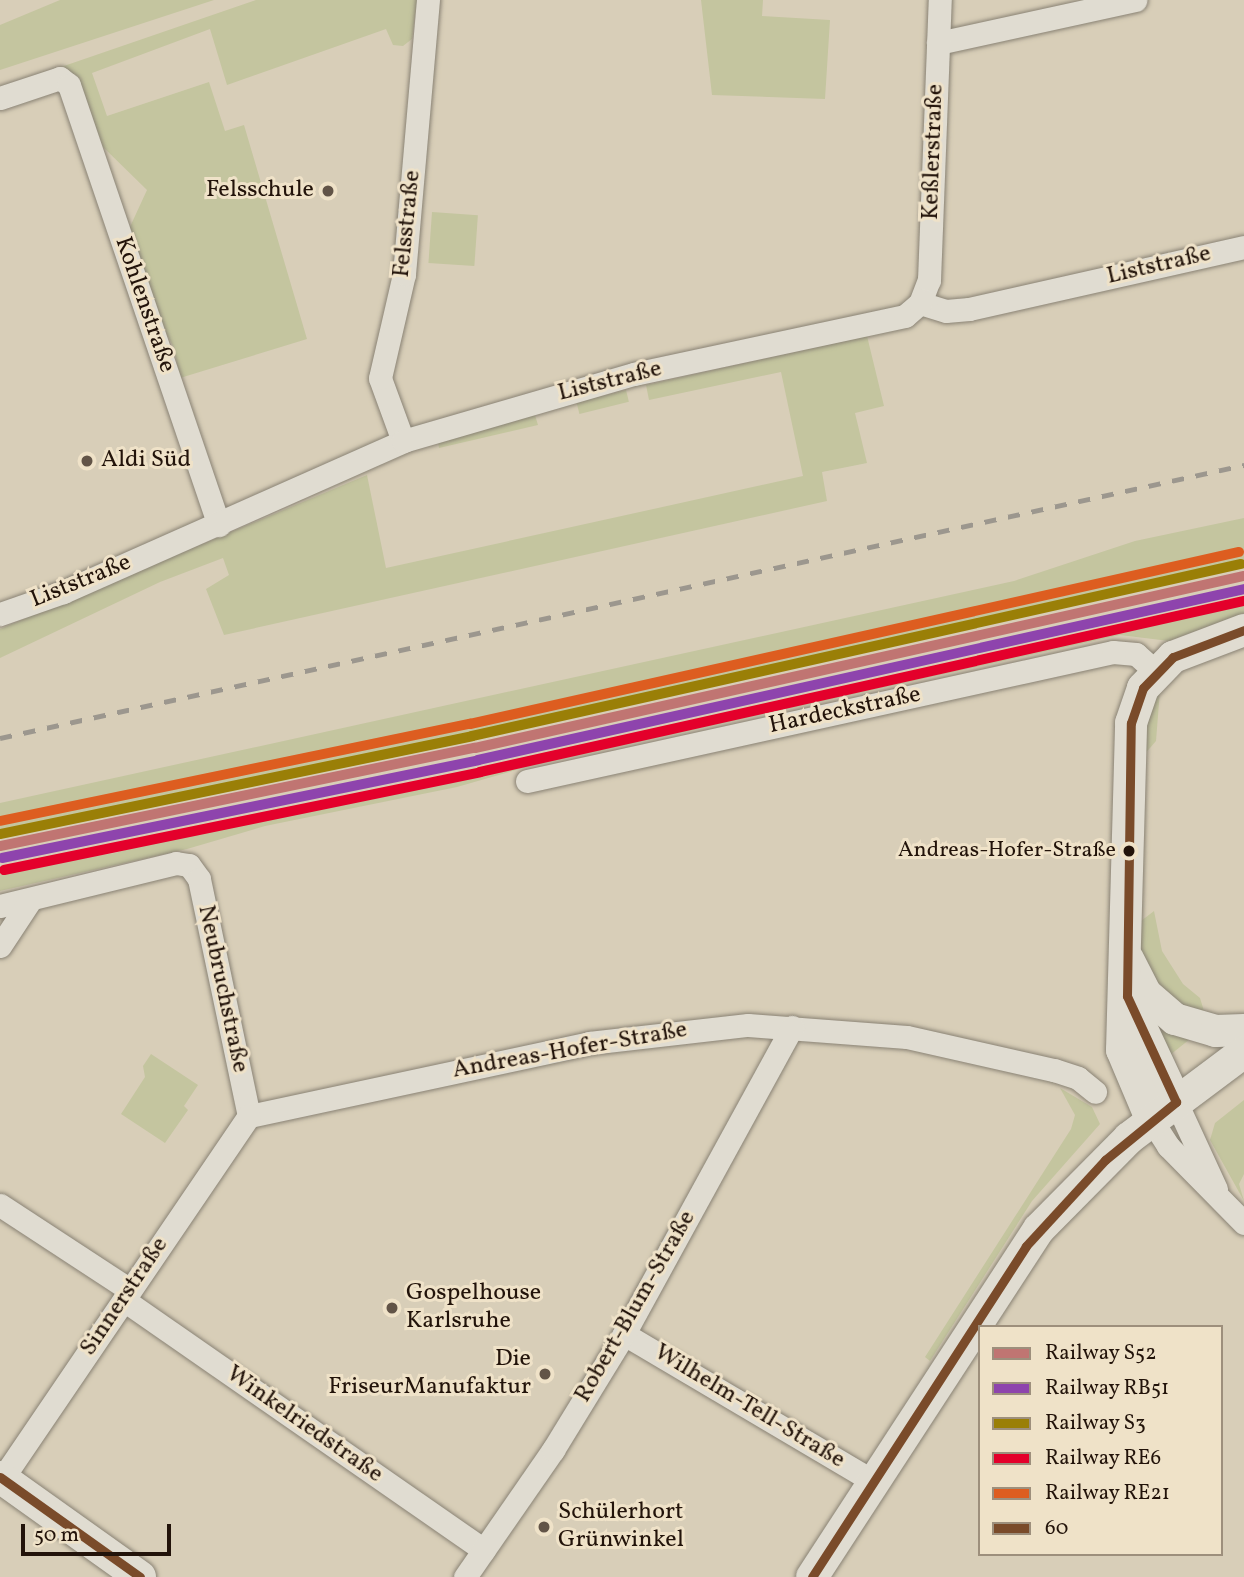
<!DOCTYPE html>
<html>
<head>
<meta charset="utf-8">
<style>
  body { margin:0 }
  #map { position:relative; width:1244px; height:1577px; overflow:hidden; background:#d8ceb8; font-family:Vollkorn,serif }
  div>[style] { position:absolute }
  .green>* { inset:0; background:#c4c59f; transform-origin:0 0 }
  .roads { filter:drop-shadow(0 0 2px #898274) drop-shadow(0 0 2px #898274) }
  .street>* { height:23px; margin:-11.5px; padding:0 11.5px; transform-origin:11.5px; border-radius:11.5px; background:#e0dcd1 }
  .secondary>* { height:32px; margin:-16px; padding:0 16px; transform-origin:16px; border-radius:16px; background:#e0dcd1 }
  .rail>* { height:5px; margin-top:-2.5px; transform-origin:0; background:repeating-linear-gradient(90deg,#9c978e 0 12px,transparent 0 24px) }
  .bus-1>* { height:9px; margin:-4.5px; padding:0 4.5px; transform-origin:4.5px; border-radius:4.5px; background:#7a4b2a }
  .rail-1>* { height:10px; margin:-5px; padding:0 5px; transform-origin:5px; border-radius:5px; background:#c07572 }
  .rail-2>* { height:10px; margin:-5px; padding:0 5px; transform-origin:5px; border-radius:5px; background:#8e44ad }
  .rail-3>* { height:10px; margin:-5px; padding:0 5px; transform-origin:5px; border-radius:5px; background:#9a7f07 }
  .rail-4>* { height:10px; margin:-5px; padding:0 5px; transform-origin:5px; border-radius:5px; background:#e4002b }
  .rail-5>* { height:10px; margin:-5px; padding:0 5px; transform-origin:5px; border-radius:5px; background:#dd5d20 }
  .dots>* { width:19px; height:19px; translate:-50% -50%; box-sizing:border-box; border:4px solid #efe2c8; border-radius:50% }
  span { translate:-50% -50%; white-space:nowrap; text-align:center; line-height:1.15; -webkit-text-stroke:6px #efe2c8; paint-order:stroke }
  .bus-label { font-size:22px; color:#22130a }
  .right { translate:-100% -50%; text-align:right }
  .street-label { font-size:24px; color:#22130a }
  .poi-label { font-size:24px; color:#22130a }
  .left { translate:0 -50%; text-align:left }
  .legend { position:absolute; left:978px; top:1325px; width:245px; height:231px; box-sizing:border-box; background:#efe2c8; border:2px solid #9d8f7c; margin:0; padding:9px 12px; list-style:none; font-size:21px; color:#22130a }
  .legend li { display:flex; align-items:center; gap:14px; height:35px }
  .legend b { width:35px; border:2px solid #9d8f7c }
  .scale { position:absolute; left:21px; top:1524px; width:150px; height:32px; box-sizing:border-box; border:4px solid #22130a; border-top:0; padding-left:9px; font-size:21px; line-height:24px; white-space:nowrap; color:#22130a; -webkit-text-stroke:5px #efe2c8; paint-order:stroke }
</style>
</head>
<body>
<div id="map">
  <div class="green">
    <i style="clip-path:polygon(60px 0,214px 0,0 70px,0 25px)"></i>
    <i style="clip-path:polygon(256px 0,417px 0,412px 39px,403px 46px,393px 45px,386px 29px,227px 85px,210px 29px,92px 73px,107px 116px,209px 82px,225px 131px,244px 125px,307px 339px,180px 378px,174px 348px,156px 314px,129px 229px,147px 190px,102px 146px,74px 75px,61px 67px)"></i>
    <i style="clip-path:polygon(701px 0,763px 0,762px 16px,830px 20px,825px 99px,712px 95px)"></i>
    <i style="left:432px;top:212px;width:46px;height:51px;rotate:4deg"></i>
    <i style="clip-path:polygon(867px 336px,884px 406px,855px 413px,867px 463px,822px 472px,827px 501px,224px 635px,206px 589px,229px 575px,223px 558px,160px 582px,0 658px,0 629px,367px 475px,386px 568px,803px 476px,781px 372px,649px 400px,646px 385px)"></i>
    <i style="left:626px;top:390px;width:12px;height:51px;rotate:76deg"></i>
    <i style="clip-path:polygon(534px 412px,538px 425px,439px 448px,438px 442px)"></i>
    <i style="clip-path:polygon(1244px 518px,1244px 560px,419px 749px,0 833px,0 803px,1014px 581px,1135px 541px)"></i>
    <i style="clip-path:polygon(1244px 601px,1244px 613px,1169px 641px,1120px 635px,523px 768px,457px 787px,265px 826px,187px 849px,0 891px,0 871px,115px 853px,193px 831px)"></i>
    <i style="clip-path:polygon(1160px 690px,1156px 741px,1143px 756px,1147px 712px)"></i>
    <i style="clip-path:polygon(1154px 911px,1162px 951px,1183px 984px,1200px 998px,1204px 1011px,1169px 1005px,1141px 953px,1141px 921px)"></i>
    <i style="clip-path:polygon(1151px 1010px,1195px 1035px,1165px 1059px)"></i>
    <i style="clip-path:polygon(151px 1054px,198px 1085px,184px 1106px,188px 1110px,165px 1143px,121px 1114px,145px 1077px,143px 1066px)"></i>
    <i style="clip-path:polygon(1060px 1088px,1092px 1107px,1100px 1124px,1032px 1201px,930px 1361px,925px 1357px,1071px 1129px,1075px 1115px)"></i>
    <i style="clip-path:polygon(1244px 1100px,1244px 1174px,1239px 1184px,1244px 1201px,1210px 1140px,1215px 1123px)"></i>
  </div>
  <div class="roads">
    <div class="street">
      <i style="left:938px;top:43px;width:202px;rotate:-12.3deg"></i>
      <i style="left:0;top:98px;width:63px;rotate:-18.4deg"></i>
      <i style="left:60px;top:78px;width:11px;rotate:38deg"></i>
      <i style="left:69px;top:85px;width:465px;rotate:71.2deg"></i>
      <i style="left:920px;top:303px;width:27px;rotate:17deg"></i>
      <i style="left:946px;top:311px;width:23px;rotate:-5deg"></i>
      <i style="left:969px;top:309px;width:282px;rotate:-12.7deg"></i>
      <i style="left:403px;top:441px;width:67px;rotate:-110.1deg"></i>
      <i style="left:380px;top:378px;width:107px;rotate:-77deg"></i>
      <i style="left:404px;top:274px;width:275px;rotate:-85deg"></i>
      <i style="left:0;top:614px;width:67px;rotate:-19.2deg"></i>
      <i style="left:63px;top:592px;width:372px;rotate:-23.9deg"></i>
      <i style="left:403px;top:441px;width:241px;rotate:-16.2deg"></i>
      <i style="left:634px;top:374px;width:277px;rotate:-12.1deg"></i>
      <i style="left:905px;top:316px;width:20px;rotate:-41deg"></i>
      <i style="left:920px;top:303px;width:25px;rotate:-69deg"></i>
      <i style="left:929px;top:280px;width:280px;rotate:-87.8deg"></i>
      <i style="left:527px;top:781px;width:600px;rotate:-12.41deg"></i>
      <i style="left:1113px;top:652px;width:23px;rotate:5deg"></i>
      <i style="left:1136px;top:654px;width:27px;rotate:42deg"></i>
      <i style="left:0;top:906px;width:181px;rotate:-13.7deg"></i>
      <i style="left:176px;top:863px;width:13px;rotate:9deg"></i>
      <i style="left:189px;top:865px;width:17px;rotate:54deg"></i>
      <i style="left:199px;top:879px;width:242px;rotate:78.1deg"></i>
      <i style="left:0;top:946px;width:56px;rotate:-56.6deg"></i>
      <i style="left:1176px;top:1102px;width:96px;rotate:65.3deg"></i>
      <i style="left:249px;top:1116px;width:348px;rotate:-12.1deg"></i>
      <i style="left:589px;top:1043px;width:160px;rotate:-6.5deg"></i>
      <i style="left:748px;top:1025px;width:159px;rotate:4.3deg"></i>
      <i style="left:907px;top:1037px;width:151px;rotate:12.7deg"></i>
      <i style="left:1054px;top:1070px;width:25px;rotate:18deg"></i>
      <i style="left:1078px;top:1078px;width:22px;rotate:39deg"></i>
      <i style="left:1152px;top:1121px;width:30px;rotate:57deg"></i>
      <i style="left:1168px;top:1146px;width:108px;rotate:45.4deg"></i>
      <i style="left:0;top:1205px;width:155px;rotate:33.2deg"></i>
      <i style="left:124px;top:1300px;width:438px;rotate:34.8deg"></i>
      <i style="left:624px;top:1334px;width:289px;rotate:30.6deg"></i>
      <i style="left:2px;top:1479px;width:439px;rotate:-55.8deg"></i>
      <i style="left:465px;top:1577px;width:155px;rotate:-55.3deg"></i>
      <i style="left:553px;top:1450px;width:136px;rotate:-58.5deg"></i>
      <i style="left:624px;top:1334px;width:350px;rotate:-61.3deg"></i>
    </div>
    <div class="secondary">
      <i style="left:1128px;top:959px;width:39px;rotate:63deg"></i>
      <i style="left:1146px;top:994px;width:38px;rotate:41deg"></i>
      <i style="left:1175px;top:1019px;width:43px;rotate:16.3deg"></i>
      <i style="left:1216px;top:1031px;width:28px;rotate:-2deg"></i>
      <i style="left:1127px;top:997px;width:116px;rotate:65deg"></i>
      <i style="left:1152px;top:1121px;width:77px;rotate:-112.9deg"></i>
      <i style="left:1122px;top:1050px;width:327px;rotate:-88.4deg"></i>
      <i style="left:1131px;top:723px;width:37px;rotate:-71deg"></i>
      <i style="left:1143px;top:688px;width:43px;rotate:-45.9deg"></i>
      <i style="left:1173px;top:657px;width:76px;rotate:-20.8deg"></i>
      <i style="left:0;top:1477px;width:172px;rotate:35.5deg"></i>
      <i style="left:812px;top:1577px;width:415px;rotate:-56.9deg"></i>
      <i style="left:1039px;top:1229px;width:128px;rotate:-45.3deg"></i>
      <i style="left:1129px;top:1138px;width:144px;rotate:-36.8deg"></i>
    </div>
  </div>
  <div class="rail">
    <i style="left:0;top:738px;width:1274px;rotate:-12.38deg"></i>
  </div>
  <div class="bus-1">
    <i style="left:0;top:1477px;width:172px;rotate:35.5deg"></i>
    <i style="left:812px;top:1577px;width:394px;rotate:-57.1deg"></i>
    <i style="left:1026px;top:1246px;width:117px;rotate:-47.4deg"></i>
    <i style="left:1105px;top:1160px;width:92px;rotate:-39.2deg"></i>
    <i style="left:1176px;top:1102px;width:117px;rotate:-114.8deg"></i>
    <i style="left:1127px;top:996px;width:273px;rotate:-89.2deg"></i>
    <i style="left:1131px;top:723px;width:37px;rotate:-71deg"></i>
    <i style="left:1143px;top:688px;width:43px;rotate:-45.9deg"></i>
    <i style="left:1173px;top:657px;width:76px;rotate:-20.8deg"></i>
  </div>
  <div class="rail-1">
    <i style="left:0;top:846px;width:485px;rotate:-11.7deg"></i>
    <i style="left:475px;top:748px;width:788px;rotate:-12.61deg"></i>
  </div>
  <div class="rail-2">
    <i style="left:2px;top:858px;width:486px;rotate:-11.6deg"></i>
    <i style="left:478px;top:760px;width:785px;rotate:-12.58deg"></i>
  </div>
  <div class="rail-3">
    <i style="left:0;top:834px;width:482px;rotate:-11.7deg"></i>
    <i style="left:472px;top:736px;width:788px;rotate:-12.61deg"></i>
  </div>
  <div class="rail-4">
    <i style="left:4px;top:870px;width:486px;rotate:-11.6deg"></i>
    <i style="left:480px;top:772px;width:783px;rotate:-12.62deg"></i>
  </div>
  <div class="rail-5">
    <i style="left:0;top:821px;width:480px;rotate:-11.7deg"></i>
    <i style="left:470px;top:724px;width:788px;rotate:-12.61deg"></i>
  </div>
  <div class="dots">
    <i style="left:328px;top:191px;background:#625447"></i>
    <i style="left:87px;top:461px;background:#625447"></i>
    <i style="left:1129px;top:851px;background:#22130a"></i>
    <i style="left:392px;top:1308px;background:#625447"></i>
    <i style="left:545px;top:1374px;background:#625447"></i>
    <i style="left:544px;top:1527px;background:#625447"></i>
  </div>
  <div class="bus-label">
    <span class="right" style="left:1116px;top:851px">Andreas-Hofer-Straße</span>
  </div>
  <div class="street-label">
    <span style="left:934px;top:152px;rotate:-88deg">Keßlerstraße</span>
    <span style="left:408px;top:224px;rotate:-84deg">Felsstraße</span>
    <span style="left:1159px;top:266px;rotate:-13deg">Liststraße</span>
    <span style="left:144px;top:305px;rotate:71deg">Kohlenstraße</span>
    <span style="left:610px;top:382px;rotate:-14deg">Liststraße</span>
    <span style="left:81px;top:582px;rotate:-22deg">Liststraße</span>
    <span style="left:845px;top:711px;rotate:-12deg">Hardeckstraße</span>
    <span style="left:222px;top:989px;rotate:78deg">Neubruchstraße</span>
    <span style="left:570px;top:1051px;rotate:-10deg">Andreas-Hofer-Straße</span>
    <span style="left:125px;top:1297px;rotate:-56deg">Sinnerstraße</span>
    <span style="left:636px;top:1307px;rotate:-60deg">Robert-Blum-Straße</span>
    <span style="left:749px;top:1407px;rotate:31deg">Wilhelm-Tell-Straße</span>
    <span style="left:304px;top:1425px;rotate:35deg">Winkelriedstraße</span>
  </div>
  <div class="poi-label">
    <span class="right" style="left:314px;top:191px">Felsschule</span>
    <span class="left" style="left:101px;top:461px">Aldi Süd</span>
    <span class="left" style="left:406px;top:1308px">Gospelhouse<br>Karlsruhe</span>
    <span class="right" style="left:531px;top:1374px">Die<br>FriseurManufaktur</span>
    <span class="left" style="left:558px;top:1527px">Schülerhort<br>Grünwinkel</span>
  </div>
  <ul class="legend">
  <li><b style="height:9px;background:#c07572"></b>Railway S52</li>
  <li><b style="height:9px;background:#8e44ad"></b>Railway RB51</li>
  <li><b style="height:9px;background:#9a7f07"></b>Railway S3</li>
  <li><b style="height:9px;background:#e4002b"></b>Railway RE6</li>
  <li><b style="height:9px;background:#dd5d20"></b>Railway RE21</li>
  <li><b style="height:9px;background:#7a4b2a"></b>60</li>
  </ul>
  <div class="scale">50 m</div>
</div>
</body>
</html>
